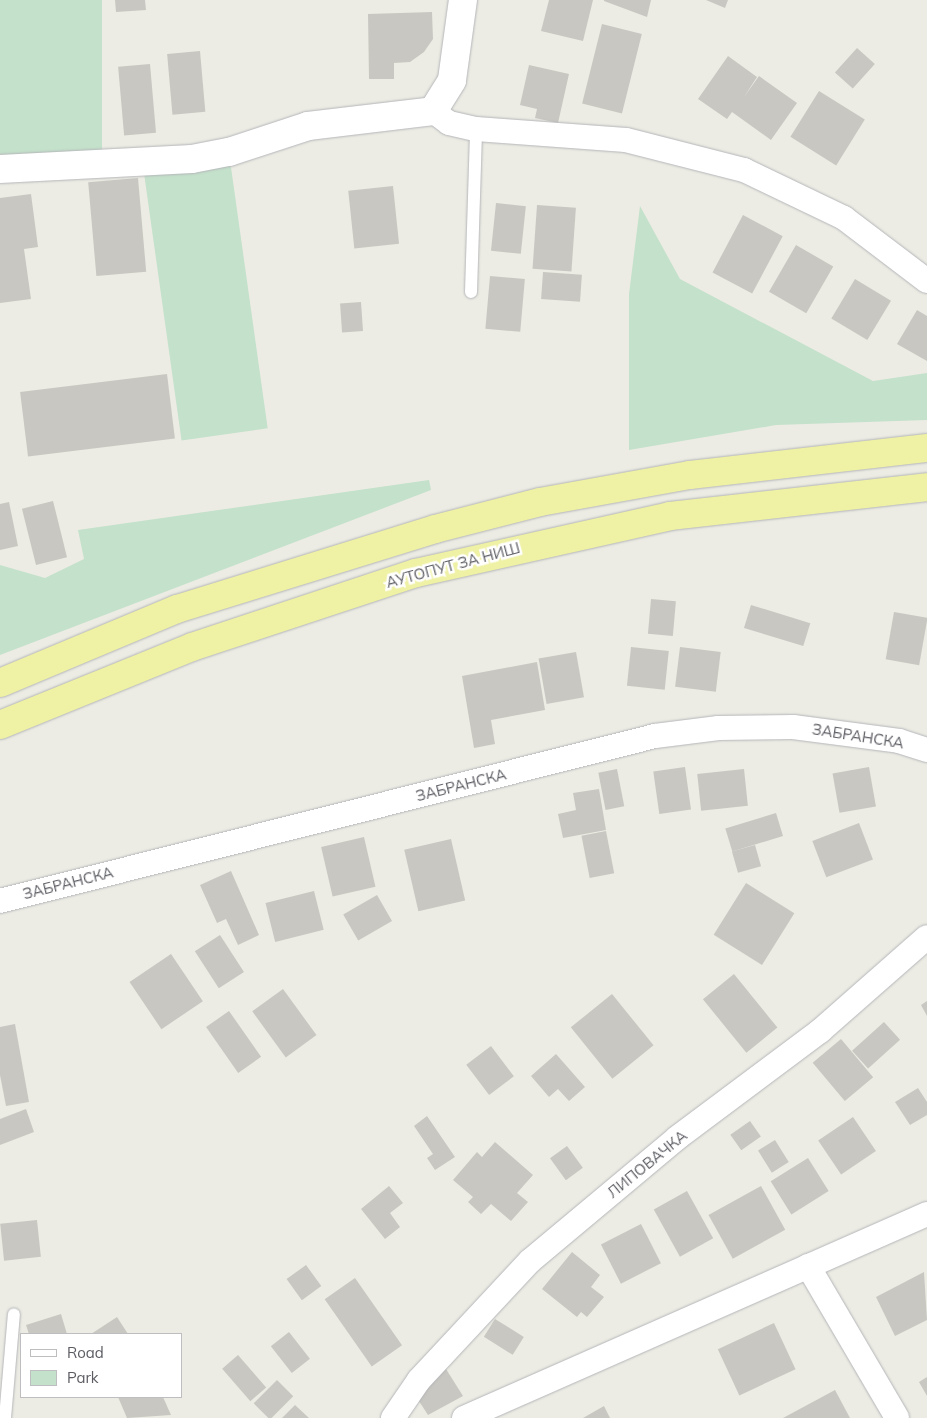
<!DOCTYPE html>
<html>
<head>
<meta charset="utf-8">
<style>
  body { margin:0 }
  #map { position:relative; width:927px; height:1418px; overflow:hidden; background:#ecece4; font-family:Mulish,sans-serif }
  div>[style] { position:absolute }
  .green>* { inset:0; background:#c4e1cb; transform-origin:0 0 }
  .building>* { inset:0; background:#c8c7c1; transform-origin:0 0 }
  .roads { filter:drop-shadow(0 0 1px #b4b5b9) drop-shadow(0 0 1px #b4b5b9) }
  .service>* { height:12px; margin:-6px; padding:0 6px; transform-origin:6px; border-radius:6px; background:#fff }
  .minor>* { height:24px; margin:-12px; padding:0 12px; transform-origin:12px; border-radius:12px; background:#fff }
  .tertiary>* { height:28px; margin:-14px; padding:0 14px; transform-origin:14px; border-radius:14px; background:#fff }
  .trunk>* { height:28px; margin:-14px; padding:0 14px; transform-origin:14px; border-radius:14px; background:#eff1a5 }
  span { translate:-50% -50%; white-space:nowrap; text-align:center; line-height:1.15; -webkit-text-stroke:5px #fff; paint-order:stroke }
  .street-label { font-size:15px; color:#5c5d63 }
  .legend { position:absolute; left:20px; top:1333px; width:162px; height:65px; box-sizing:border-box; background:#fff; border:1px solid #bebec1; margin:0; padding:6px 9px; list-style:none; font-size:15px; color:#5c5d63 }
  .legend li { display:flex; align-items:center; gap:10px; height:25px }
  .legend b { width:25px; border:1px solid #bebec1 }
</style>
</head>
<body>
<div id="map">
  <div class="green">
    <i style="left:0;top:0;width:102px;height:169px"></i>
    <i style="left:229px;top:153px;width:278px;height:87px;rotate:82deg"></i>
    <i style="clip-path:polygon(640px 206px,680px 279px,873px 381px,927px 373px,927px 420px,776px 425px,629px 450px,629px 294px)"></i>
    <i style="clip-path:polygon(429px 480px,431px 490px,0 655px,0 565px,45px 578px,84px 559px,78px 530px)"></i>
  </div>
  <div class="building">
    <i style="clip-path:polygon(115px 0,145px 0,146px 10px,116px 12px)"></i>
    <i style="clip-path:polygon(549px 0,593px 0,583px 41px,541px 31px)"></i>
    <i style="clip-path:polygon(651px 0,647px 17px,604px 1px,604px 0)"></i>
    <i style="clip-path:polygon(706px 0,728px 0,725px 8px)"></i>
    <i style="clip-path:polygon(432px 12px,433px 39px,424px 52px,410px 62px,394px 63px,394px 79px,369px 79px,368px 14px)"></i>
    <i style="left:602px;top:24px;width:41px;height:82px;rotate:14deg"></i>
    <i style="left:857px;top:48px;width:24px;height:33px;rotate:42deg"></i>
    <i style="left:200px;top:51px;width:61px;height:33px;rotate:85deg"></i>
    <i style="clip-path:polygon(728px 56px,757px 77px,744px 97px,759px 76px,797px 103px,771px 140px,732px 112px,727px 119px,698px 99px)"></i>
    <i style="left:150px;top:64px;width:69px;height:32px;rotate:85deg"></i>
    <i style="clip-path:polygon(529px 65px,569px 74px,558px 123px,535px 118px,537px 109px,520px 105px)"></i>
    <i style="left:819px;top:91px;width:54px;height:54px;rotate:32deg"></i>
    <i style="left:138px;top:178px;width:94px;height:50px;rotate:85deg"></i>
    <i style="left:393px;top:186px;width:58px;height:45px;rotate:84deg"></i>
    <i style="clip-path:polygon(31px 194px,38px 247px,24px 249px,31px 299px,0 303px,0 198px)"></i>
    <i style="left:496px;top:203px;width:30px;height:48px;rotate:6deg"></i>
    <i style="left:537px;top:205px;width:39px;height:64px;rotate:4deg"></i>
    <i style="left:743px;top:215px;width:45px;height:65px;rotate:28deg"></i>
    <i style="left:796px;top:245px;width:43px;height:54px;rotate:30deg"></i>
    <i style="left:543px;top:272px;width:39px;height:27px;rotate:4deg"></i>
    <i style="left:490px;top:276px;width:35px;height:53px;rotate:5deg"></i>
    <i style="left:855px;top:279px;width:42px;height:46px;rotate:31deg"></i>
    <i style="left:361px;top:302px;width:29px;height:21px;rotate:86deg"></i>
    <i style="clip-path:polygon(917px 310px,927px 316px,927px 361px,897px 344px)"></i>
    <i style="left:167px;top:374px;width:65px;height:148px;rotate:83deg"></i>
    <i style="left:53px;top:501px;width:58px;height:32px;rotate:76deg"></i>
    <i style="clip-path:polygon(9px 502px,18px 546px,0 550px,0 504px)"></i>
    <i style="left:651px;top:599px;width:25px;height:35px;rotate:5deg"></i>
    <i style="left:751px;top:605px;width:62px;height:24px;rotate:17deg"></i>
    <i style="left:894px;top:612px;width:34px;height:48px;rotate:10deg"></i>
    <i style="left:631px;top:647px;width:38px;height:39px;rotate:6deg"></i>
    <i style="left:680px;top:647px;width:41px;height:40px;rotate:7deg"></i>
    <i style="left:576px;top:652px;width:46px;height:38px;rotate:80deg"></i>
    <i style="clip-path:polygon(537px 662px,545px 710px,491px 720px,495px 744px,474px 748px,462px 676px)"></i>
    <i style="left:685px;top:767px;width:43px;height:32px;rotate:82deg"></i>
    <i style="left:869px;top:767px;width:40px;height:37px;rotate:80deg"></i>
    <i style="left:617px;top:769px;width:38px;height:19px;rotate:79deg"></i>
    <i style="left:744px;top:769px;width:37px;height:47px;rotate:84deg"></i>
    <i style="clip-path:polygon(599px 789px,606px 830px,563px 838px,558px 814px,576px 810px,573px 793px)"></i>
    <i style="left:776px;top:813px;width:24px;height:53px;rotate:73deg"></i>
    <i style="left:859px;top:823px;width:39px;height:50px;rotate:69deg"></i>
    <i style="left:606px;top:831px;width:43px;height:25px;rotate:79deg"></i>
    <i style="left:364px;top:837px;width:51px;height:44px;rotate:77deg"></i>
    <i style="left:451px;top:839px;width:63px;height:48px;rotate:77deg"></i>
    <i style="left:755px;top:845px;width:22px;height:24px;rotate:74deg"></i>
    <i style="clip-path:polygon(231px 871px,259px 935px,238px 945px,226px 919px,217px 923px,200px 885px)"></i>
    <i style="left:746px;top:883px;width:57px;height:61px;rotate:32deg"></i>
    <i style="left:314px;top:891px;width:40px;height:50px;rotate:76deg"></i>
    <i style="left:377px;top:895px;width:30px;height:39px;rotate:60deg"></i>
    <i style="left:220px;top:935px;width:44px;height:30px;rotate:57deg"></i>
    <i style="left:171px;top:954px;width:57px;height:50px;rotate:56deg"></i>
    <i style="left:734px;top:974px;width:69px;height:40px;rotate:51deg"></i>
    <i style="left:283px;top:989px;width:57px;height:38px;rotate:54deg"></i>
    <i style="left:612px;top:994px;width:66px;height:53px;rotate:51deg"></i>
    <i style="clip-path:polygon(927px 1001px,927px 1016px,921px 1005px)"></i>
    <i style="left:229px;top:1011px;width:56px;height:28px;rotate:55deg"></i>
    <i style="left:884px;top:1022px;width:24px;height:43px;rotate:48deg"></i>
    <i style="clip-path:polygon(15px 1024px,29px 1102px,6px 1106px,0 1075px,0 1027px)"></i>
    <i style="left:841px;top:1039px;width:50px;height:37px;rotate:50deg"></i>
    <i style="left:491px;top:1046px;width:38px;height:31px;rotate:53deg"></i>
    <i style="clip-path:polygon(556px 1054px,585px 1087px,569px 1101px,558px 1089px,549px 1097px,531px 1076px)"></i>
    <i style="clip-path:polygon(918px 1088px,927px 1102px,927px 1115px,910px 1125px,895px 1102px)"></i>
    <i style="clip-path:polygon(26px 1109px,34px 1132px,0 1145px,0 1119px)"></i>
    <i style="clip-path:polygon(427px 1116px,455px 1157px,435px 1170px,427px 1158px,433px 1154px,414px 1126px)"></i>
    <i style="left:853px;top:1117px;width:41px;height:42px;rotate:56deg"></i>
    <i style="left:750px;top:1121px;width:19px;height:24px;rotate:55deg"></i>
    <i style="left:775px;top:1140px;width:26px;height:20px;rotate:58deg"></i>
    <i style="clip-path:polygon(495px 1142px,533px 1175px,517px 1193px,528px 1202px,511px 1221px,491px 1204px,481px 1214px,468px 1202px,473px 1197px,453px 1180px,477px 1152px,482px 1157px)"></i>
    <i style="left:567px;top:1146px;width:27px;height:21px;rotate:54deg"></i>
    <i style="left:808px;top:1158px;width:39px;height:44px;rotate:58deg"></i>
    <i style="clip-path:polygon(389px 1186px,403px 1203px,390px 1213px,400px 1227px,385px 1239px,361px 1209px)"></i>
    <i style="left:761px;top:1186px;width:50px;height:60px;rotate:61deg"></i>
    <i style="left:687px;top:1191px;width:54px;height:38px;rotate:61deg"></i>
    <i style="left:37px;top:1220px;width:37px;height:37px;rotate:84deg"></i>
    <i style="left:641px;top:1224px;width:44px;height:45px;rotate:63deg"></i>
    <i style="clip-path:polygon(572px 1252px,600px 1275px,591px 1287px,604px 1297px,587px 1317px,581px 1312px,577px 1317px,542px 1289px)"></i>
    <i style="left:306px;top:1265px;width:26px;height:24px;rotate:54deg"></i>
    <i style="clip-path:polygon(924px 1272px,927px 1320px,895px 1336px,876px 1297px)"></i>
    <i style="left:355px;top:1278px;width:82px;height:37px;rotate:55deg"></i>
    <i style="clip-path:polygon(61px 1314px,67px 1334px,29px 1334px,26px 1325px)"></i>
    <i style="clip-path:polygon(117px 1317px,128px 1334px,91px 1334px)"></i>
    <i style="left:495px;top:1319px;width:34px;height:21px;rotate:32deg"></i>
    <i style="left:774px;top:1323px;width:51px;height:62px;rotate:65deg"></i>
    <i style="left:289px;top:1332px;width:34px;height:23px;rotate:52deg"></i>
    <i style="left:238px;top:1355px;width:43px;height:21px;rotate:49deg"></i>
    <i style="clip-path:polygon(446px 1369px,463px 1396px,428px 1415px,417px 1398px)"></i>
    <i style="clip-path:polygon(927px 1377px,927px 1396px,919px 1382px)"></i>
    <i style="left:277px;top:1380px;width:23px;height:33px;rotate:45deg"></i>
    <i style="clip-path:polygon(835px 1390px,850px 1418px,783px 1418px)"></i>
    <i style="clip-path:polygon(118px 1397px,163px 1397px,171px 1415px,127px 1418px)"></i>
    <i style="clip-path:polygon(295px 1405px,309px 1418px,282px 1418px)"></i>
    <i style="clip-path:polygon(604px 1406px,610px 1418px,583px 1418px)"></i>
  </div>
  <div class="roads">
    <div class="service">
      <i style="left:471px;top:292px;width:163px;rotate:-88.2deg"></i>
      <i style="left:5px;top:1418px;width:104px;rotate:-85.1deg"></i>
    </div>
    <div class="minor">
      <i style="left:433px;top:111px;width:20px;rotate:37deg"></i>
      <i style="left:449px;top:123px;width:28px;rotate:13deg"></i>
      <i style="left:476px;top:129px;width:150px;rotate:4.2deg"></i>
      <i style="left:626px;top:140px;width:122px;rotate:14.3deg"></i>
      <i style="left:744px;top:170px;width:111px;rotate:25.6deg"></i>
      <i style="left:844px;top:218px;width:104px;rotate:37.2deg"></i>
      <i style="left:0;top:901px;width:675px;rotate:-14.14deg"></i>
      <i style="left:655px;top:736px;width:64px;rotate:-7.2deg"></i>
      <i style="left:718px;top:728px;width:75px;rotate:-0.8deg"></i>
      <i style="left:793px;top:727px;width:107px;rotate:7.5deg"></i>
      <i style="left:899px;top:741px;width:29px;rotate:18deg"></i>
      <i style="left:808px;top:1266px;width:176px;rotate:59.6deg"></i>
      <i style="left:393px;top:1418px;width:46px;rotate:-55.6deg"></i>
      <i style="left:419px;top:1380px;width:163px;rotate:-47deg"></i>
      <i style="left:530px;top:1261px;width:192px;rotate:-39.9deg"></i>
      <i style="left:677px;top:1138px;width:179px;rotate:-36.8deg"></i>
      <i style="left:820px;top:1031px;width:142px;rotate:-41.3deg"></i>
      <i style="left:464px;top:1418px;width:506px;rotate:-23.78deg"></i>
    </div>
    <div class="tertiary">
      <i style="left:0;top:169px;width:192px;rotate:-3deg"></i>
      <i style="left:192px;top:159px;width:38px;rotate:-11deg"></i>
      <i style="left:229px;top:152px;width:83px;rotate:-18.2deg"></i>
      <i style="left:308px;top:126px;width:126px;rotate:-6.8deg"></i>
      <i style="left:433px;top:111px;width:36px;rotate:-58deg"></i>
      <i style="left:452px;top:80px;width:81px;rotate:-82.2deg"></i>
    </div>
    <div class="trunk">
      <i style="left:0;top:683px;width:192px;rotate:-22.7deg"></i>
      <i style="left:177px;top:609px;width:270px;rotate:-17.2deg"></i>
      <i style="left:435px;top:529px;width:108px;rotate:-14.4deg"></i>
      <i style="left:540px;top:502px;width:152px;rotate:-10.2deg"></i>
      <i style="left:690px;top:475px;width:239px;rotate:-6.5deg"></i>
      <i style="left:0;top:725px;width:207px;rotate:-22.1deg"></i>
      <i style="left:192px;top:647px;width:236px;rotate:-18.3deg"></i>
      <i style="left:416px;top:573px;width:260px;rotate:-12.6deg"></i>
      <i style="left:670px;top:516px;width:259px;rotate:-6.4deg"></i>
    </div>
  </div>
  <div class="street-label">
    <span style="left:453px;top:565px;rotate:-15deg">АУТОПУТ ЗА НИШ</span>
    <span style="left:858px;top:736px;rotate:9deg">ЗАБРАНСКА</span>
    <span style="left:461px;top:785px;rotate:-14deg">ЗАБРАНСКА</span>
    <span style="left:68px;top:883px;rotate:-14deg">ЗАБРАНСКА</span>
    <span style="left:647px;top:1164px;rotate:-39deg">ЛИПОВАЧКА</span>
  </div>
  <ul class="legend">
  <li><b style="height:6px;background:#fff"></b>Road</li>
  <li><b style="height:14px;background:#c4e1cb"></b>Park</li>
  </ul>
</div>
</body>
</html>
